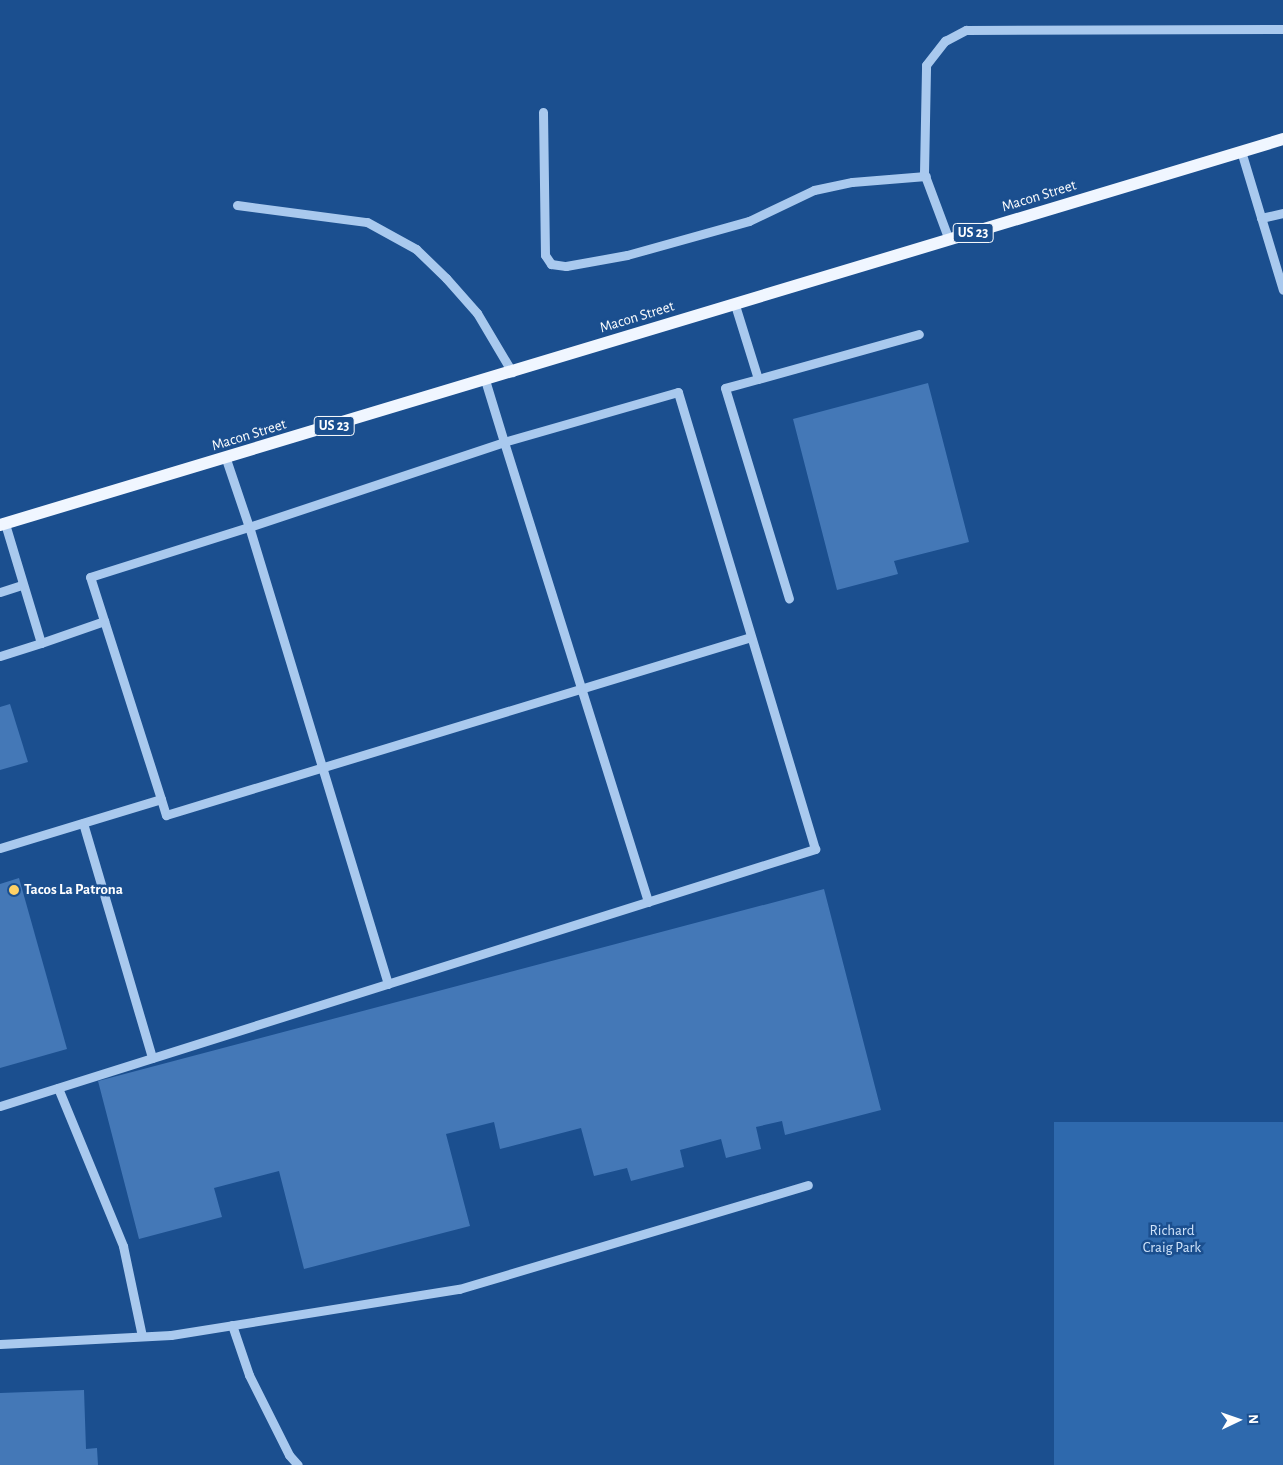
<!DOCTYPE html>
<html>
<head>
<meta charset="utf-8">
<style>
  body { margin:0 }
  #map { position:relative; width:1283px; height:1465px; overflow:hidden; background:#1b4f8f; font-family:"Alegreya Sans",sans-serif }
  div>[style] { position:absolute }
  .green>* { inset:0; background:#2e69ad; transform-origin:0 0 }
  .building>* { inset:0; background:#4478b7 }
  .minor>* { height:9px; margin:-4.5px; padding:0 4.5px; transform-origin:4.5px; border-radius:4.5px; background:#a9c9ee }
  .major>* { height:12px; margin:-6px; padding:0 6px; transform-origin:6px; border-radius:6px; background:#f0f6ff }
  .dots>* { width:14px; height:14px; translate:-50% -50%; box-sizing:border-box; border:2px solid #1b4f8f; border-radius:50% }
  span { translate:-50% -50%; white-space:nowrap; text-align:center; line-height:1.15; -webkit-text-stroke:5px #1b4f8f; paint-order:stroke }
  .shield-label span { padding:1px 4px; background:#1b4f8f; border:1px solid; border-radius:4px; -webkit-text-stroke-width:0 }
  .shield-label { font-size:14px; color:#fff; font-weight:700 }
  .street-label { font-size:15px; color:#fff }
  .poi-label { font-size:15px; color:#fff; font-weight:700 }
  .left { translate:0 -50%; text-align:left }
  .park-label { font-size:15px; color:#cfe3fa }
  .north { position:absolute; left:1213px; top:1395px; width:50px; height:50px; -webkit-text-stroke:4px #1b4f8f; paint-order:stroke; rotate:87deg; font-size:14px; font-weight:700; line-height:20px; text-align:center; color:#fff }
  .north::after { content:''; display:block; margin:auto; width:18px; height:22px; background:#fff; clip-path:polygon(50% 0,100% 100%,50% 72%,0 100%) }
</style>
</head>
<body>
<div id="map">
  <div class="green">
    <i style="left:1283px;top:1122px;width:343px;height:229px;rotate:90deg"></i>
  </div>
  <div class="building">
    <i style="clip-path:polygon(928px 383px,969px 542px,894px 561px,898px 574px,837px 590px,793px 419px)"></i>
    <i style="clip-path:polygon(10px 704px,28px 762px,0 770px,0 707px)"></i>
    <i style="clip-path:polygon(19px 878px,67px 1049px,0 1068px,0 884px)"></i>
    <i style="clip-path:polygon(824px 889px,881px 1110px,785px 1135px,782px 1121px,756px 1127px,761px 1149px,726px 1158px,721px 1139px,680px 1150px,684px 1167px,631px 1181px,627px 1168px,594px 1176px,581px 1128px,500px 1149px,494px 1122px,446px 1134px,470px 1226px,304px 1269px,279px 1171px,214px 1188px,222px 1217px,139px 1239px,98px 1081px)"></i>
    <i style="clip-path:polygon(84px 1390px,86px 1449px,97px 1448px,98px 1465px,0 1465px,0 1393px)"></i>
  </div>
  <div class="minor">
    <i style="left:543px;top:112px;width:143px;rotate:89.2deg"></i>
    <i style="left:545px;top:255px;width:11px;rotate:56deg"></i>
    <i style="left:551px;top:264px;width:15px;rotate:8deg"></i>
    <i style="left:566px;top:266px;width:62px;rotate:-10.2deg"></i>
    <i style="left:627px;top:255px;width:127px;rotate:-15.6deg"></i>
    <i style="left:749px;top:221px;width:72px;rotate:-25.5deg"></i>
    <i style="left:814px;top:190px;width:39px;rotate:-12deg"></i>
    <i style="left:852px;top:182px;width:74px;rotate:-4.6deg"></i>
    <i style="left:1241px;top:151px;width:145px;rotate:73.2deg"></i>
    <i style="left:237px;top:205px;width:131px;rotate:7.5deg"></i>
    <i style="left:367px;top:222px;width:56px;rotate:28.9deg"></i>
    <i style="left:416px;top:249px;width:42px;rotate:44deg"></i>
    <i style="left:446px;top:278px;width:47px;rotate:48.5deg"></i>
    <i style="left:477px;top:313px;width:69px;rotate:59.3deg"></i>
    <i style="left:1261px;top:218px;width:23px;rotate:-13deg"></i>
    <i style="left:949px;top:240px;width:72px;rotate:-110.5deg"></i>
    <i style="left:924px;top:173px;width:108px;rotate:-88.9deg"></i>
    <i style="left:926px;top:65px;width:31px;rotate:-52deg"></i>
    <i style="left:945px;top:41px;width:24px;rotate:-28deg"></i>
    <i style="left:966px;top:30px;width:317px;rotate:-0.2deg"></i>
    <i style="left:735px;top:305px;width:77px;rotate:72.7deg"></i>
    <i style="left:758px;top:379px;width:167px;rotate:-15.6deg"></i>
    <i style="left:758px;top:379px;width:34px;rotate:165deg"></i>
    <i style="left:725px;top:388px;width:220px;rotate:73.1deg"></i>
    <i style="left:0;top:592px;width:22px;rotate:-18deg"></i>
    <i style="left:41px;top:643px;width:67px;rotate:-19.2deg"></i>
    <i style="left:0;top:656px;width:43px;rotate:-17.6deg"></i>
    <i style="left:41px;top:643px;width:124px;rotate:-106.8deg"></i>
    <i style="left:161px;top:799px;width:17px;rotate:73deg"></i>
    <i style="left:166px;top:815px;width:611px;rotate:-16.92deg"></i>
    <i style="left:83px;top:823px;width:245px;rotate:73.6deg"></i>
    <i style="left:0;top:848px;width:168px;rotate:-16.9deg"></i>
    <i style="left:161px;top:799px;width:233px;rotate:-107.7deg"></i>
    <i style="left:90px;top:577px;width:167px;rotate:-17.5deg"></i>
    <i style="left:249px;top:527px;width:72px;rotate:-108.7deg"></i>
    <i style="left:388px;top:984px;width:478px;rotate:-106.9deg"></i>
    <i style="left:249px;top:527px;width:269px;rotate:-18.4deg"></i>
    <i style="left:504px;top:442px;width:482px;rotate:72.6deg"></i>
    <i style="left:58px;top:1088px;width:171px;rotate:67.6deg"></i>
    <i style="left:123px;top:1246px;width:92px;rotate:78.1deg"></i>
    <i style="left:0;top:1106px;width:855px;rotate:-17.5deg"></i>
    <i style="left:815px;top:849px;width:477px;rotate:-106.7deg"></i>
    <i style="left:678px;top:392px;width:181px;rotate:164deg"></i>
    <i style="left:504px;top:442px;width:65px;rotate:-107deg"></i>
    <i style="left:232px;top:1325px;width:53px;rotate:71.2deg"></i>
    <i style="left:249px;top:1375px;width:89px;rotate:63.4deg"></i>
    <i style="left:289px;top:1455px;width:13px;rotate:48deg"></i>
    <i style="left:0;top:1344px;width:171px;rotate:-3deg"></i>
    <i style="left:171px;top:1335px;width:292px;rotate:-9.1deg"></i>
    <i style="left:459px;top:1289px;width:364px;rotate:-16.6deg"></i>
  </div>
  <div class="major">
    <i style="left:0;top:525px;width:1340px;rotate:-16.74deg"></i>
  </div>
  <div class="dots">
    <i style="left:14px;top:890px;background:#ffd166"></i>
  </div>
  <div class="shield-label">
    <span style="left:973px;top:233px">US 23</span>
    <span style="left:334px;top:426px">US 23</span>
  </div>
  <div class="street-label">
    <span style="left:1039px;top:196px;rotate:-17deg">Macon Street</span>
    <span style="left:637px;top:317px;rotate:-17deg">Macon Street</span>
    <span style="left:249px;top:435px;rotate:-17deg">Macon Street</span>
  </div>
  <div class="poi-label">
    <span class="left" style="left:24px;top:890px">Tacos La Patrona</span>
  </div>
  <div class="park-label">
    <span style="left:1172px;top:1239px">Richard<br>Craig Park</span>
  </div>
  <div class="north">N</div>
</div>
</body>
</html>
